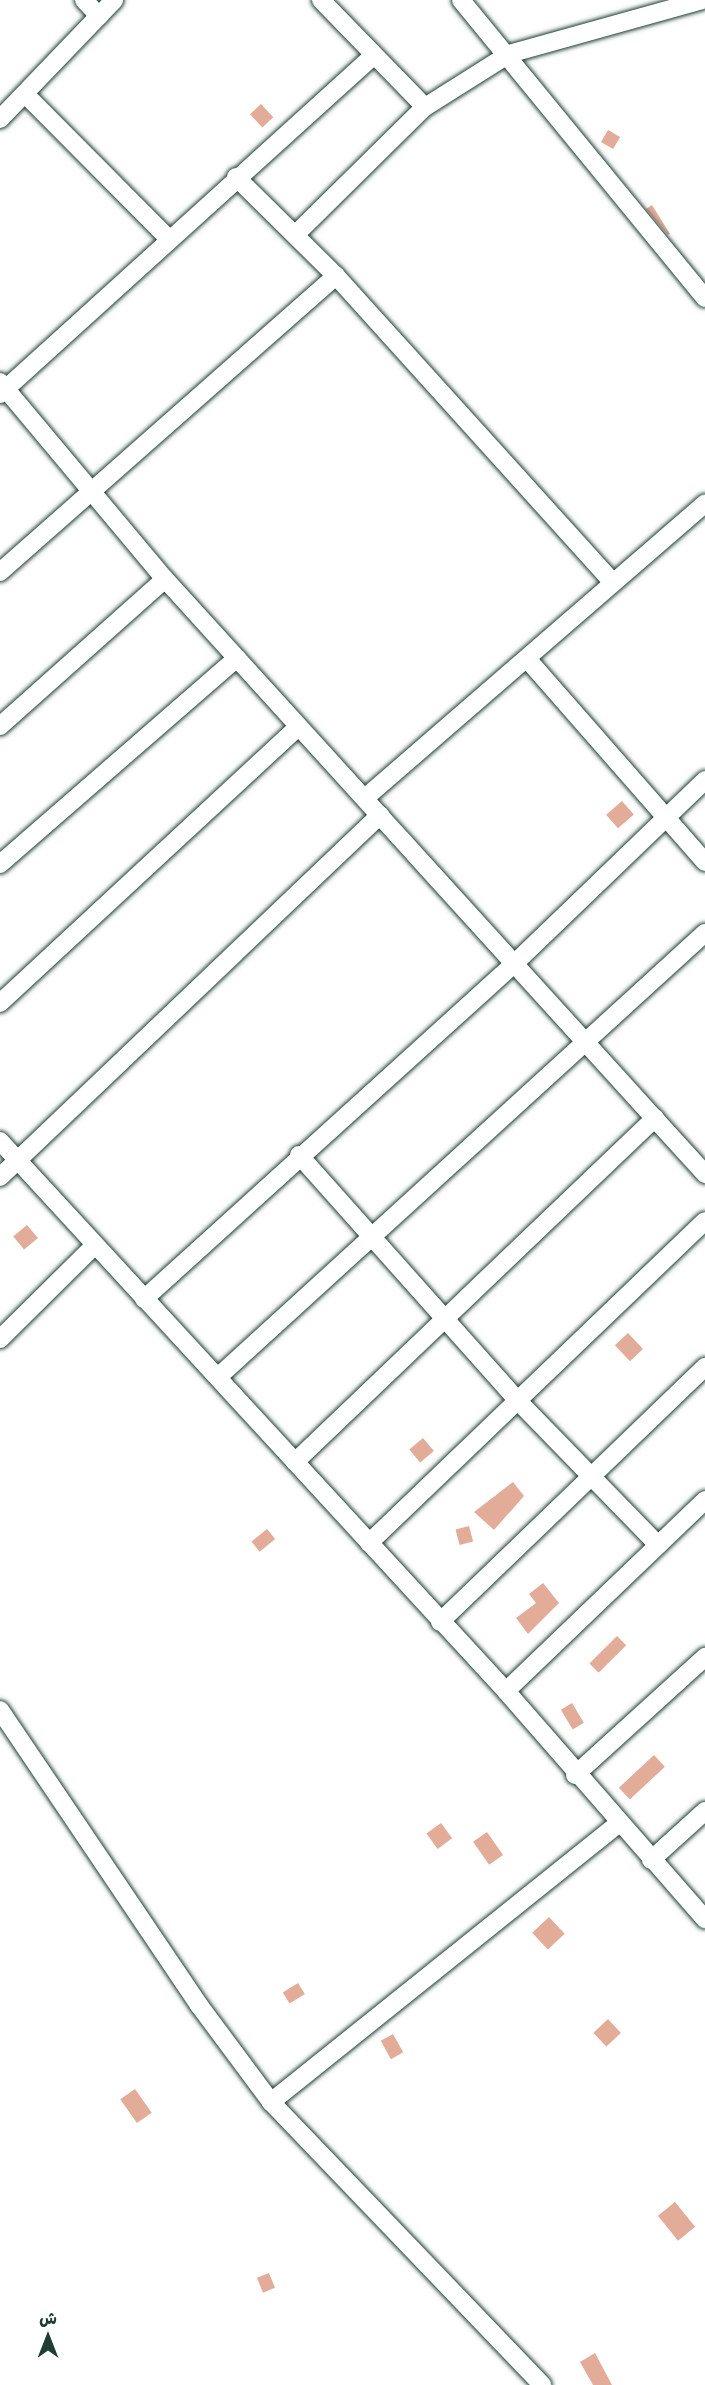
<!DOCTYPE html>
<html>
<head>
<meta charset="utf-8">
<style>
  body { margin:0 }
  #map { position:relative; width:705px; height:2385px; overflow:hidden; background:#fff; font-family:Sriracha,"Playpen Sans Arabic",sans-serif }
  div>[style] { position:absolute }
  .building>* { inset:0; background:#e3ac99; transform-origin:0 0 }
  .roads { filter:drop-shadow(0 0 2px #1f3d34) drop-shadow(0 0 2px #1f3d34) }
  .minor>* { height:18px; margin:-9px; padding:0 9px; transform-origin:9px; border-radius:9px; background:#fff }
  span { translate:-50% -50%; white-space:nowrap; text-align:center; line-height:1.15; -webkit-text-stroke:5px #fff; paint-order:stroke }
  .north { position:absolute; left:18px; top:2307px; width:60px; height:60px; -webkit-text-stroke:4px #fff; paint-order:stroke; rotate:0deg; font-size:16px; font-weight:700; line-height:24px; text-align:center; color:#1f3d34 }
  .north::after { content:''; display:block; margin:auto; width:21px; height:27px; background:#1f3d34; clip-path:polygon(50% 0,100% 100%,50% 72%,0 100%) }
</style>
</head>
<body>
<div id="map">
  <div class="building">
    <i style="left:261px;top:104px;width:18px;height:15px;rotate:47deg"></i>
    <i style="left:608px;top:130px;width:14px;height:14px;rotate:30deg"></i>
    <i style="clip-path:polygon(652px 205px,670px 234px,668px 235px,646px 209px)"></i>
    <i style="left:622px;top:801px;width:18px;height:21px;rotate:49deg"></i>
    <i style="left:27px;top:1225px;width:17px;height:18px;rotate:50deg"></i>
    <i style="left:628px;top:1333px;width:22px;height:18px;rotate:47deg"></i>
    <i style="left:423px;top:1438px;width:17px;height:18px;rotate:50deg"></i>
    <i style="clip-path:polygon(513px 1482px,524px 1496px,494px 1530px,474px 1512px)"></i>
    <i style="left:469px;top:1526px;width:16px;height:14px;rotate:75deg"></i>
    <i style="left:267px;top:1529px;width:13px;height:20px;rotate:51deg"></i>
    <i style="clip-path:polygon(543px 1583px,559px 1603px,528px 1634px,516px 1618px,536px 1603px,529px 1594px)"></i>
    <i style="left:617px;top:1636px;width:13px;height:39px;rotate:45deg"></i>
    <i style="left:572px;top:1703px;width:23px;height:13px;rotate:59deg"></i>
    <i style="left:654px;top:1755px;width:16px;height:48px;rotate:47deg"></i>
    <i style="left:441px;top:1823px;width:19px;height:18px;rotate:54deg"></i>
    <i style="left:487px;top:1832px;width:28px;height:17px;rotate:55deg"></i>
    <i style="left:549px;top:1917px;width:23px;height:23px;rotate:47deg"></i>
    <i style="left:298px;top:1983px;width:13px;height:18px;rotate:58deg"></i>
    <i style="left:608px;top:2019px;width:19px;height:20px;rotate:47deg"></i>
    <i style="left:393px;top:2034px;width:21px;height:14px;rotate:61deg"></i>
    <i style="left:135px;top:2089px;width:29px;height:18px;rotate:55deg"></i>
    <i style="left:675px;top:2202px;width:32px;height:22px;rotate:51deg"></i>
    <i style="left:269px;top:2273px;width:16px;height:13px;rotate:68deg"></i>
    <i style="clip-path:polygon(595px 2353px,612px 2385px,593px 2385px,580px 2362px)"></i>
  </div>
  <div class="roads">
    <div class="minor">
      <i style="left:84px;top:0;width:22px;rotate:47deg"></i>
      <i style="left:321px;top:0;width:149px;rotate:45.8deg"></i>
      <i style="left:461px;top:0;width:385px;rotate:50.7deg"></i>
      <i style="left:25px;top:94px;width:204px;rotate:45.2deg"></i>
      <i style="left:0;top:119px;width:165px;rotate:-46.2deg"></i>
      <i style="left:236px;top:177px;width:141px;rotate:44.7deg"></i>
      <i style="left:336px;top:276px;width:413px;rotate:47.9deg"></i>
      <i style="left:295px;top:235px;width:182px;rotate:-44.6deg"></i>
      <i style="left:425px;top:107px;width:99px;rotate:-32.2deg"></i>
      <i style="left:509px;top:54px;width:200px;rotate:-15.6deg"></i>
      <i style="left:0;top:382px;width:257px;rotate:50.1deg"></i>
      <i style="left:165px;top:579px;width:804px;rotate:47.77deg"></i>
      <i style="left:0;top:394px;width:503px;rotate:-42.18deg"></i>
      <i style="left:0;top:572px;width:448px;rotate:-41.4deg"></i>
      <i style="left:529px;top:661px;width:267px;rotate:48.8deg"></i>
      <i style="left:0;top:726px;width:221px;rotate:-41.7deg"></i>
      <i style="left:365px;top:798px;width:450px;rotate:-40.9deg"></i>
      <i style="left:0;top:864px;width:314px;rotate:-41deg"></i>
      <i style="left:0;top:1003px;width:406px;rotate:-42.8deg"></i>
      <i style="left:0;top:1141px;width:747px;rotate:47.39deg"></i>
      <i style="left:506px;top:1691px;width:303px;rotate:48.9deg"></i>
      <i style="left:299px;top:1155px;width:329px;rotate:48.3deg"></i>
      <i style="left:518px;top:1401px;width:201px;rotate:45.8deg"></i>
      <i style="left:0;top:1177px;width:525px;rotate:-43.61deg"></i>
      <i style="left:144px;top:1299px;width:501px;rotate:-42.17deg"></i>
      <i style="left:515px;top:963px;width:264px;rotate:-43.9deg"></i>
      <i style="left:0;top:1339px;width:132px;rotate:-44.7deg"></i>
      <i style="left:218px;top:1377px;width:659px;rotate:-42.36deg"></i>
      <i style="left:295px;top:1462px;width:498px;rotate:-43.7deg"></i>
      <i style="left:369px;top:1543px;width:465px;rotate:-43.8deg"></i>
      <i style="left:440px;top:1622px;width:368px;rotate:-43.9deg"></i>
      <i style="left:506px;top:1691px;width:276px;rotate:-43.8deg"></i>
      <i style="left:0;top:1710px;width:356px;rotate:56deg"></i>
      <i style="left:199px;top:2005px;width:121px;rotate:53.4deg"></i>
      <i style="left:271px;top:2102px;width:392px;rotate:46.2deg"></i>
      <i style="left:575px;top:1775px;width:176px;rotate:-42.2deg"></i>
      <i style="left:651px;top:1860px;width:73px;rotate:-42.2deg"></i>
      <i style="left:271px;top:2102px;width:443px;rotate:-38.7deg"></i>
    </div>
  </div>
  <div class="north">ش</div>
</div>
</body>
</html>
